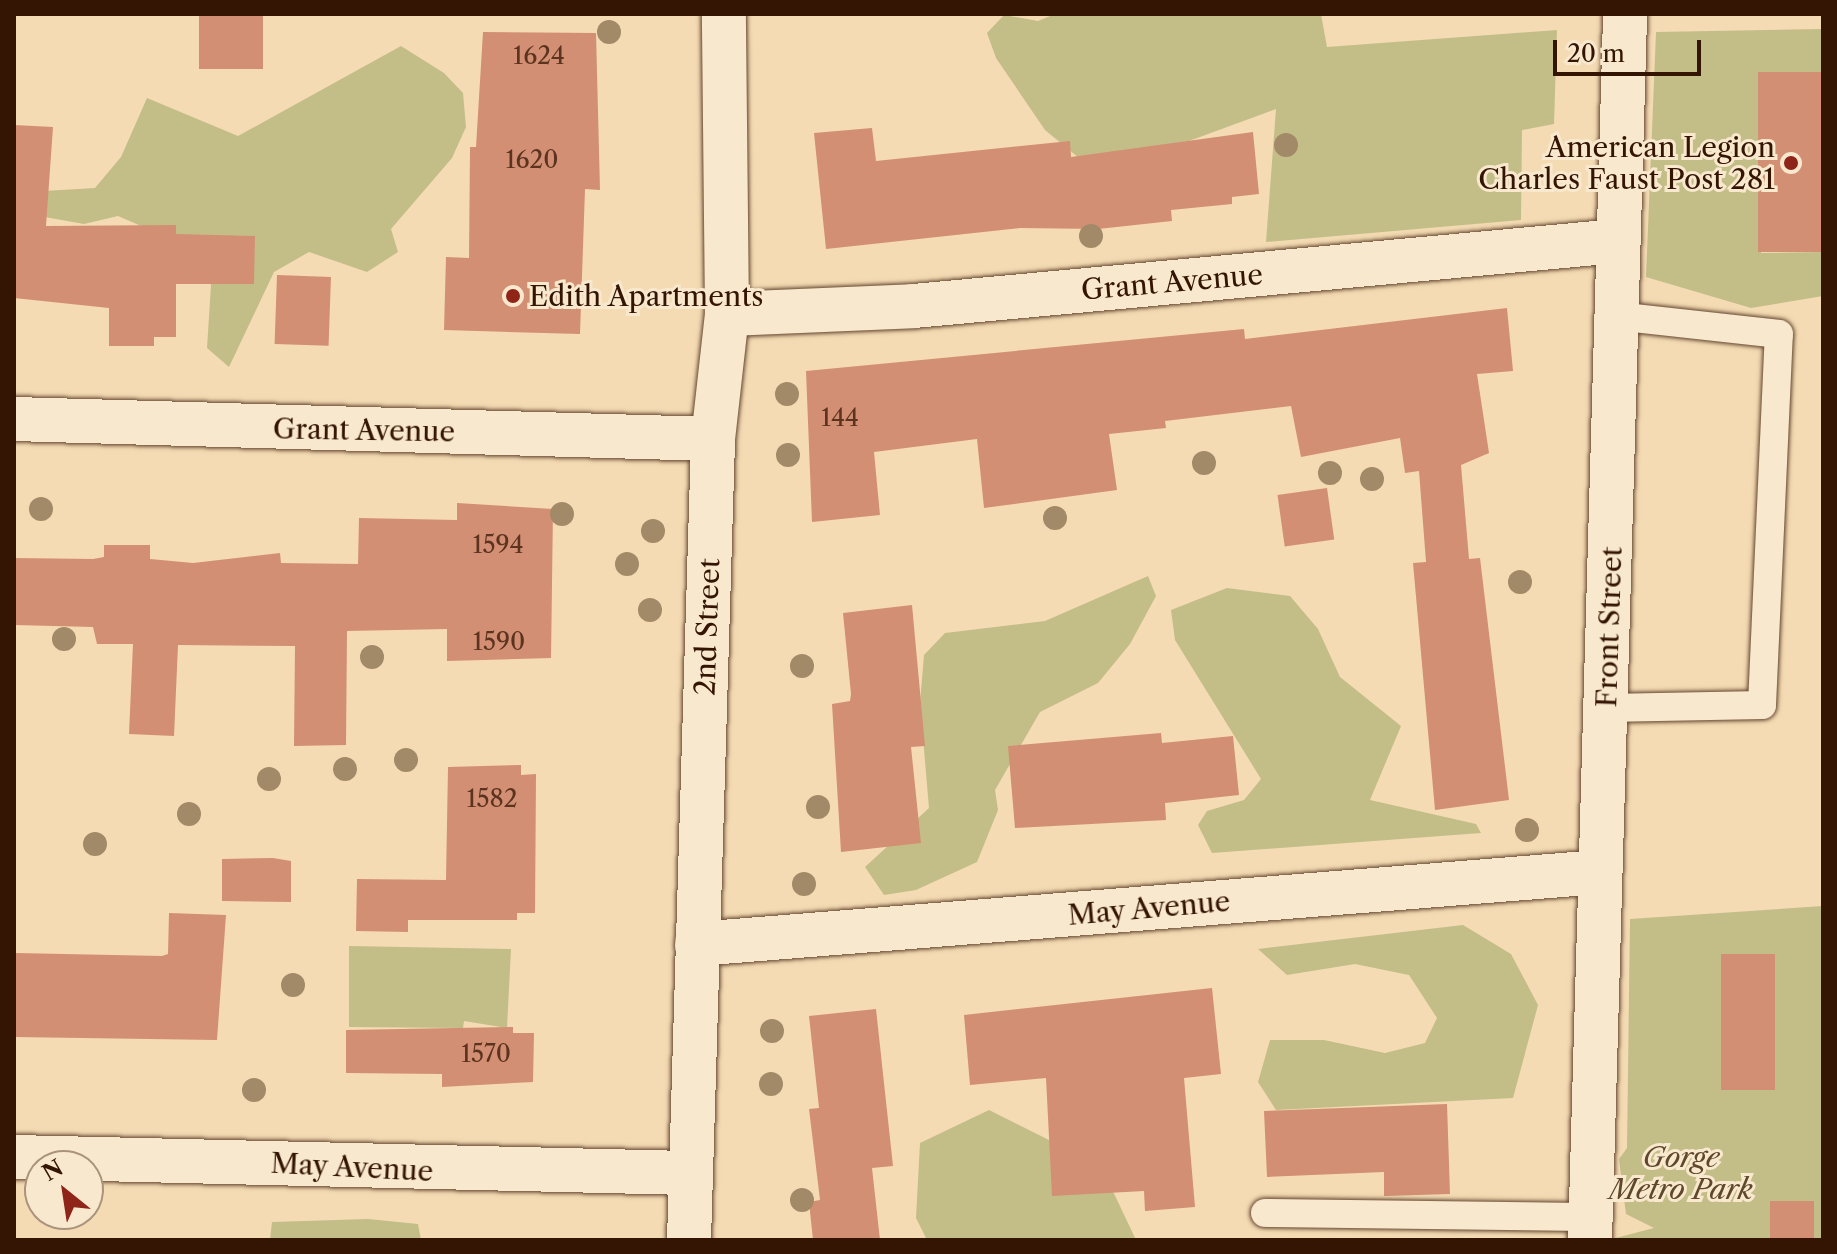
<!DOCTYPE html>
<html>
<head>
<meta charset="utf-8">
<style>
  body { margin:0 }
  #map { position:relative; width:1837px; height:1254px; overflow:hidden; background:#f4dbb3; font-family:"Libre Caslon Text",serif }
  div>[style] { position:absolute }
  .green>* { inset:0; background:#c3be87 }
  .building>* { inset:0; background:#d28f73; transform-origin:0 0 }
  .roads { filter:drop-shadow(0 0 2px #64462f) drop-shadow(0 0 2px #64462f) }
  .service>* { height:28px; margin:-14px; padding:0 14px; transform-origin:14px; border-radius:14px; background:#f8e8ce }
  .minor>* { height:44px; margin:-22px; padding:0 22px; transform-origin:22px; border-radius:22px; background:#f8e8ce }
  .tertiary>* { height:44px; margin:-22px; padding:0 22px; transform-origin:22px; border-radius:22px; background:#f8e8ce }
  .secondary>* { height:44px; margin:-22px; padding:0 22px; transform-origin:22px; border-radius:22px; background:#f8e8ce }
  .trees>* { width:24px; height:24px; margin:-12px; border-radius:50%; background:#a28a68 }
  .dots>* { width:22px; height:22px; translate:-50% -50%; box-sizing:border-box; border:4px solid #f8e8ce; border-radius:50% }
  span { translate:-50% -50%; white-space:nowrap; text-align:center; line-height:1.15; -webkit-text-stroke:6px #f8e8ce; paint-order:stroke }
  .number-label { font-size:24px; color:#5c331f }
  .number-label span { -webkit-text-stroke-width:0 }
  .poi-label { font-size:28px; color:#341403 }
  .right { translate:-100% -50%; text-align:right }
  .left { translate:0 -50%; text-align:left }
  .street-label { font-size:28px; color:#341403 }
  .park-label { font-size:28px; color:#5f472b; font-style:italic }
  .frame { position:absolute; inset:0; border:16px solid #341403; pointer-events:none }
  .north { position:absolute; left:24px; top:1150px; width:80px; height:80px; box-sizing:border-box; background:#f8e8ce; border:2px solid #aa937d; border-radius:50%; rotate:330deg; font-size:22px; font-weight:700; line-height:32px; text-align:center; color:#341403 }
  .north::after { content:''; display:block; margin:auto; width:28px; height:36px; background:#8f2418; clip-path:polygon(50% 0,100% 100%,50% 72%,0 100%) }
  .scale { position:absolute; left:1553px; top:40px; width:148px; height:36px; box-sizing:border-box; border:4px solid #341403; border-top:0; padding-left:10px; font-size:24px; line-height:28px; white-space:nowrap; color:#341403; -webkit-text-stroke:6px #f8e8ce; paint-order:stroke }
</style>
</head>
<body>
<div id="map">
  <div class="green">
    <i style="clip-path:polygon(1055px 14px,1321px 14px,1327px 47px,1557px 30px,1554px 124px,1522px 130px,1521px 220px,1266px 242px,1276px 109px,1189px 141px,1079px 158px,1045px 130px,996px 58px,987px 33px,1004px 15px,1038px 21px)"></i>
    <i style="clip-path:polygon(1823px 29px,1823px 72px,1758px 73px,1761px 253px,1823px 252px,1823px 296px,1751px 308px,1646px 277px,1656px 32px)"></i>
    <i style="clip-path:polygon(401px 46px,444px 73px,463px 93px,466px 127px,452px 158px,391px 229px,398px 252px,367px 272px,309px 252px,274px 272px,229px 367px,207px 348px,211px 285px,199px 251px,118px 216px,84px 224px,39px 216px,27px 192px,95px 188px,121px 157px,147px 98px,238px 136px)"></i>
    <i style="clip-path:polygon(1148px 576px,1156px 596px,1130px 644px,1098px 683px,1040px 712px,995px 790px,998px 810px,977px 862px,916px 890px,884px 895px,865px 867px,929px 808px,920px 703px,924px 655px,945px 633px,1045px 621px)"></i>
    <i style="clip-path:polygon(1227px 588px,1290px 596px,1318px 629px,1340px 677px,1401px 726px,1370px 800px,1476px 824px,1481px 833px,1212px 853px,1198px 825px,1207px 811px,1244px 800px,1261px 779px,1175px 640px,1171px 610px)"></i>
    <i style="clip-path:polygon(1823px 906px,1823px 1240px,1608px 1240px,1654px 1228px,1626px 1214px,1619px 1159px,1627px 1148px,1630px 919px)"></i>
    <i style="clip-path:polygon(1463px 925px,1511px 954px,1538px 1005px,1513px 1098px,1276px 1110px,1258px 1082px,1270px 1040px,1324px 1040px,1385px 1053px,1425px 1043px,1437px 1018px,1409px 975px,1355px 964px,1287px 975px,1258px 949px)"></i>
    <i style="clip-path:polygon(349px 946px,511px 949px,507px 1028px,464px 1021px,463px 1028px,349px 1027px)"></i>
    <i style="clip-path:polygon(989px 1110px,1101px 1166px,1136px 1240px,927px 1240px,916px 1218px,920px 1143px)"></i>
    <i style="clip-path:polygon(368px 1219px,418px 1224px,421px 1240px,270px 1240px,272px 1222px)"></i>
  </div>
  <div class="building">
    <i style="left:199px;top:14px;width:64px;height:55px"></i>
    <i style="clip-path:polygon(483px 32px,596px 33px,600px 190px,585px 189px,580px 334px,444px 330px,446px 257px,469px 258px,470px 147px,476px 147px)"></i>
    <i style="left:1823px;top:72px;width:180px;height:65px;rotate:90deg"></i>
    <i style="clip-path:polygon(14px 125px,53px 127px,46px 226px,176px 225px,176px 234px,255px 236px,254px 284px,176px 284px,176px 337px,154px 337px,154px 346px,109px 346px,109px 308px,14px 298px)"></i>
    <i style="clip-path:polygon(872px 128px,876px 161px,1070px 141px,1071px 157px,1253px 132px,1259px 194px,1232px 197px,1232px 204px,1171px 210px,1172px 221px,1098px 229px,1020px 228px,826px 249px,814px 133px)"></i>
    <i style="left:277px;top:275px;width:54px;height:69px;rotate:2deg"></i>
    <i style="clip-path:polygon(1507px 308px,1513px 371px,1477px 374px,1489px 453px,1461px 465px,1469px 559px,1480px 558px,1509px 800px,1435px 810px,1413px 563px,1426px 562px,1419px 471px,1405px 473px,1400px 438px,1301px 457px,1291px 406px,1165px 421px,1166px 428px,1109px 434px,1117px 490px,984px 508px,977px 439px,874px 452px,880px 515px,812px 522px,806px 371px,1244px 329px,1245px 339px)"></i>
    <i style="left:1327px;top:488px;width:52px;height:50px;rotate:82deg"></i>
    <i style="clip-path:polygon(457px 503px,553px 509px,551px 658px,447px 661px,447px 629px,347px 631px,346px 745px,294px 746px,295px 646px,178px 645px,174px 736px,129px 734px,133px 644px,97px 644px,93px 627px,14px 625px,14px 558px,93px 559px,104px 557px,104px 545px,150px 545px,150px 559px,193px 563px,280px 553px,281px 563px,358px 564px,359px 518px,457px 520px)"></i>
    <i style="clip-path:polygon(912px 605px,925px 746px,911px 747px,921px 843px,841px 852px,832px 704px,850px 701px,851px 694px,843px 613px)"></i>
    <i style="clip-path:polygon(1161px 733px,1162px 743px,1233px 736px,1239px 795px,1165px 803px,1166px 820px,1015px 828px,1008px 746px)"></i>
    <i style="clip-path:polygon(521px 765px,521px 775px,536px 774px,535px 913px,517px 913px,517px 920px,408px 920px,408px 932px,356px 931px,357px 879px,446px 880px,448px 767px)"></i>
    <i style="clip-path:polygon(273px 858px,291px 861px,291px 902px,222px 901px,222px 859px)"></i>
    <i style="clip-path:polygon(169px 913px,226px 915px,217px 1040px,14px 1037px,15px 953px,162px 956px,168px 954px)"></i>
    <i style="left:1721px;top:954px;width:54px;height:136px"></i>
    <i style="clip-path:polygon(1212px 988px,1221px 1074px,1184px 1078px,1195px 1207px,1145px 1211px,1144px 1191px,1052px 1196px,1046px 1078px,970px 1085px,964px 1015px)"></i>
    <i style="clip-path:polygon(876px 1009px,893px 1166px,872px 1168px,880px 1240px,813px 1240px,809px 1202px,820px 1200px,809px 1109px,819px 1108px,809px 1016px)"></i>
    <i style="clip-path:polygon(513px 1027px,513px 1033px,534px 1033px,533px 1082px,442px 1087px,442px 1074px,346px 1073px,346px 1030px)"></i>
    <i style="clip-path:polygon(1447px 1104px,1450px 1194px,1384px 1196px,1384px 1172px,1267px 1177px,1264px 1111px)"></i>
    <i style="left:1814px;top:1201px;width:39px;height:44px;rotate:90deg"></i>
  </div>
  <div class="roads">
    <div class="service">
      <i style="left:1607px;top:708px;width:155px;rotate:-1.1deg"></i>
      <i style="left:1762px;top:705px;width:371px;rotate:-87.4deg"></i>
      <i style="left:1779px;top:334px;width:164px;rotate:-173.7deg"></i>
      <i style="left:1265px;top:1213px;width:326px;rotate:0.7deg"></i>
    </div>
    <div class="minor">
      <i style="left:727px;top:314px;width:187px;rotate:-2.4deg"></i>
      <i style="left:914px;top:306px;width:707px;rotate:-5.28deg"></i>
      <i style="left:14px;top:419px;width:699px;rotate:1.64deg"></i>
      <i style="left:697px;top:944px;width:906px;rotate:-4.56deg"></i>
      <i style="left:14px;top:1157px;width:676px;rotate:1.36deg"></i>
    </div>
    <div class="tertiary">
      <i style="left:1590px;top:1240px;width:1226px;rotate:-88.36deg"></i>
    </div>
    <div class="secondary">
      <i style="left:689px;top:1240px;width:801px;rotate:-88.28deg"></i>
      <i style="left:713px;top:439px;width:126px;rotate:-83.6deg"></i>
      <i style="left:727px;top:314px;width:300px;rotate:-90.6deg"></i>
    </div>
  </div>
  <div class="trees">
    <i style="left:609px;top:32px"></i>
    <i style="left:1286px;top:145px"></i>
    <i style="left:1091px;top:236px"></i>
    <i style="left:787px;top:394px"></i>
    <i style="left:788px;top:455px"></i>
    <i style="left:1204px;top:463px"></i>
    <i style="left:1330px;top:473px"></i>
    <i style="left:1372px;top:479px"></i>
    <i style="left:41px;top:509px"></i>
    <i style="left:562px;top:514px"></i>
    <i style="left:1055px;top:518px"></i>
    <i style="left:653px;top:531px"></i>
    <i style="left:627px;top:564px"></i>
    <i style="left:1520px;top:582px"></i>
    <i style="left:650px;top:610px"></i>
    <i style="left:64px;top:639px"></i>
    <i style="left:372px;top:657px"></i>
    <i style="left:802px;top:666px"></i>
    <i style="left:406px;top:760px"></i>
    <i style="left:345px;top:769px"></i>
    <i style="left:269px;top:779px"></i>
    <i style="left:818px;top:807px"></i>
    <i style="left:189px;top:814px"></i>
    <i style="left:1527px;top:830px"></i>
    <i style="left:95px;top:844px"></i>
    <i style="left:804px;top:884px"></i>
    <i style="left:293px;top:985px"></i>
    <i style="left:772px;top:1031px"></i>
    <i style="left:771px;top:1084px"></i>
    <i style="left:254px;top:1090px"></i>
    <i style="left:802px;top:1200px"></i>
  </div>
  <div class="dots">
    <i style="left:1791px;top:163px;background:#8f2418"></i>
    <i style="left:513px;top:296px;background:#8f2418"></i>
  </div>
  <div class="number-label">
    <span style="left:539px;top:56px">1624</span>
    <span style="left:532px;top:160px">1620</span>
    <span style="left:840px;top:418px">144</span>
    <span style="left:498px;top:545px">1594</span>
    <span style="left:499px;top:642px">1590</span>
    <span style="left:492px;top:799px">1582</span>
    <span style="left:486px;top:1054px">1570</span>
  </div>
  <div class="poi-label">
    <span class="right" style="left:1775px;top:163px">American Legion<br>Charles Faust Post 281</span>
    <span class="left" style="left:529px;top:296px">Edith Apartments</span>
  </div>
  <div class="street-label">
    <span style="left:1172px;top:282px;rotate:-5deg">Grant Avenue</span>
    <span style="left:364px;top:430px;rotate:1deg">Grant Avenue</span>
    <span style="left:707px;top:627px;rotate:-88deg">2nd Street</span>
    <span style="left:1609px;top:627px;rotate:-88deg">Front Street</span>
    <span style="left:1149px;top:908px;rotate:-5deg">May Avenue</span>
    <span style="left:352px;top:1167px;rotate:3deg">May Avenue</span>
  </div>
  <div class="park-label">
    <span style="left:1681px;top:1173px">Gorge<br>Metro Park</span>
  </div>
  <div class="frame"></div>
  <div class="north">N</div>
  <div class="scale">20 m</div>
</div>
</body>
</html>
